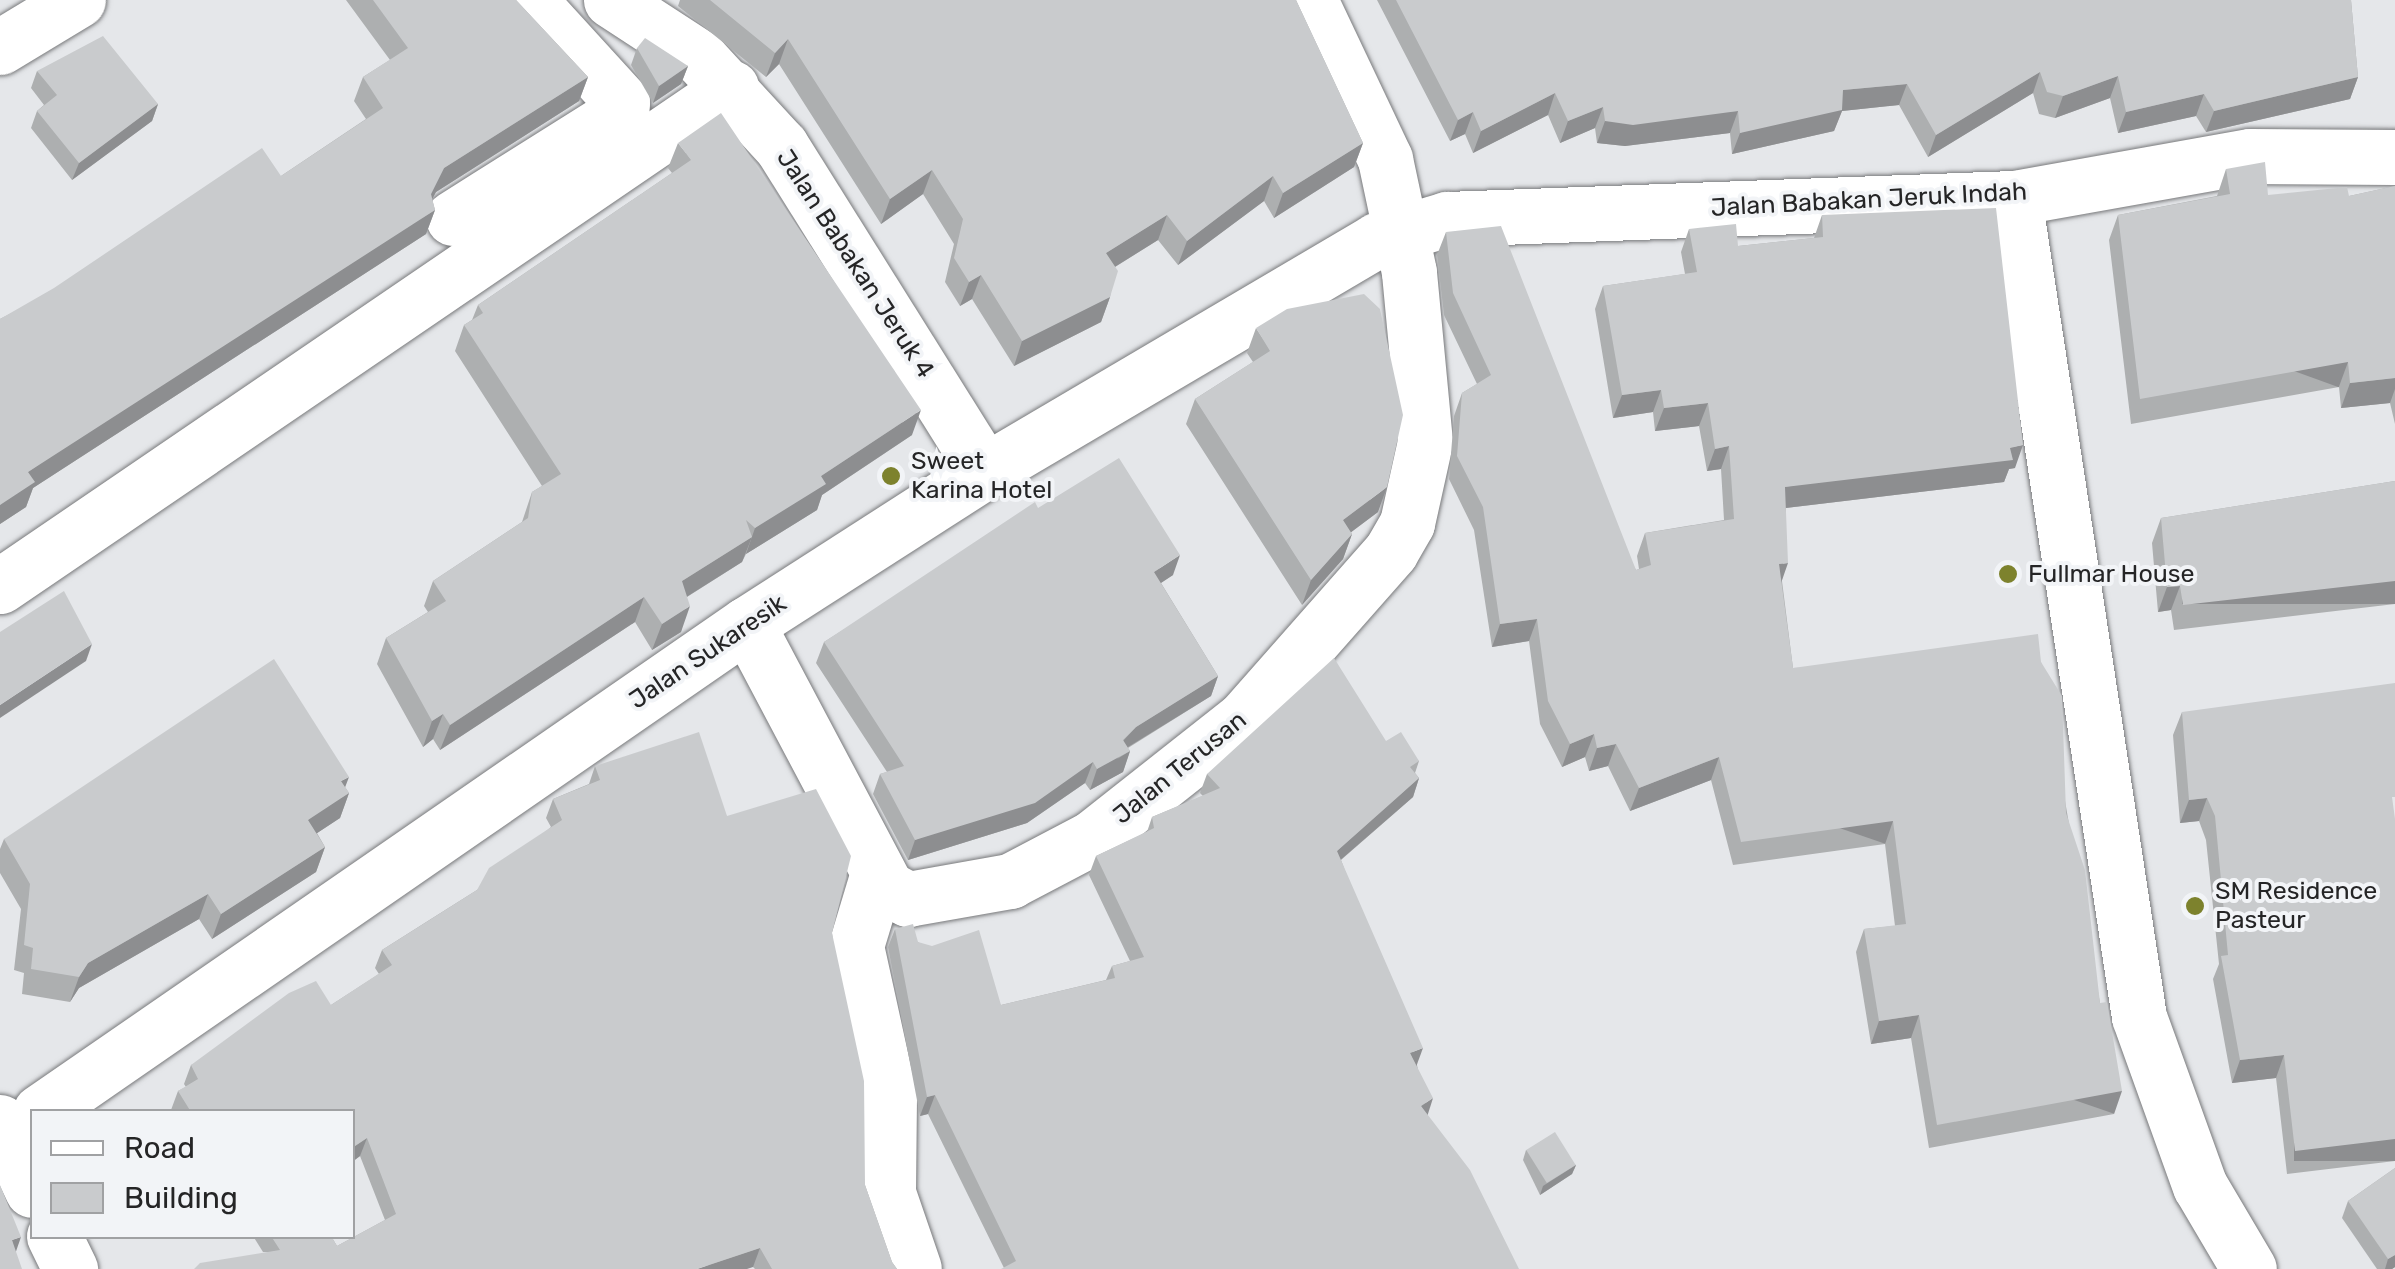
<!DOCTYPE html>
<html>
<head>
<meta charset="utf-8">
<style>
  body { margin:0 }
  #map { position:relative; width:2395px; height:1269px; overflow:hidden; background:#e5e7ea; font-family:Rubik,sans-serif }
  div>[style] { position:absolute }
  .roads { filter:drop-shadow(0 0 2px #78797b) drop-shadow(0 0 2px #78797b) }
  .minor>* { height:55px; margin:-27.5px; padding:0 27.5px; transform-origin:27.5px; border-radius:27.5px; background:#fff }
  .wall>* { inset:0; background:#adafb0 }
  .shaded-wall>* { inset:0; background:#8d8e90; transform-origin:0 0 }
  .building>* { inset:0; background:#c9cbcd; transform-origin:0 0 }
  .dots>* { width:28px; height:28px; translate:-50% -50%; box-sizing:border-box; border:5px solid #f2f4f7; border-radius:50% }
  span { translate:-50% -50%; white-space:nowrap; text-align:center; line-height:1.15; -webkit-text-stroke:8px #f2f4f7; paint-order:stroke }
  .street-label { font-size:25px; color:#252526 }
  .poi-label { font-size:25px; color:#252526 }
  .left { translate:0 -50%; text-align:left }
  .legend { position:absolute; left:30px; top:1109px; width:325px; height:130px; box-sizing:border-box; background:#f2f4f7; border:2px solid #a0a1a3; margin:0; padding:12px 18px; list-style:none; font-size:30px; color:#252526 }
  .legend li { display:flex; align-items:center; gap:20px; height:50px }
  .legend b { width:50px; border:2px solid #a0a1a3 }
</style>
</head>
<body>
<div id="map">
  <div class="roads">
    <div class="minor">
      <i style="left:611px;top:0;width:106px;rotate:33.1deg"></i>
      <i style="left:700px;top:58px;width:120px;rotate:47.4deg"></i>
      <i style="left:781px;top:146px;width:384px;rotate:57.9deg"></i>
      <i style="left:0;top:47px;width:91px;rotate:-31.1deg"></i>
      <i style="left:2014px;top:198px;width:828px;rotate:81.32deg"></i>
      <i style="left:2139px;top:1017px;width:180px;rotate:70.2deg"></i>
      <i style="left:2200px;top:1186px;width:96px;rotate:59.4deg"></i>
      <i style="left:453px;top:218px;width:199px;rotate:-32.2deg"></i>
      <i style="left:621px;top:112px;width:10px;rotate:-84deg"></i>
      <i style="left:622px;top:102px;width:138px;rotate:-132.4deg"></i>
      <i style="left:0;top:586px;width:885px;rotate:-34.26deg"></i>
      <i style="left:747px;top:624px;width:299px;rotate:62.1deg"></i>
      <i style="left:887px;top:888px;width:24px;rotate:28deg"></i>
      <i style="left:908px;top:899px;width:104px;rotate:-10deg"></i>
      <i style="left:1010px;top:881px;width:93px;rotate:-27.7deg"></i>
      <i style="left:1092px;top:838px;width:194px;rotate:-38.3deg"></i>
      <i style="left:1244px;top:718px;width:222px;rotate:-48.6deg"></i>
      <i style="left:1391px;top:551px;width:32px;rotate:-60deg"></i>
      <i style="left:1407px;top:523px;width:83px;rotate:-77.5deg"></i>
      <i style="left:1425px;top:442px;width:171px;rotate:-95.4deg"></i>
      <i style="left:1409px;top:272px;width:116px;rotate:-102deg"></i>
      <i style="left:1385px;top:159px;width:176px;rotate:-115.3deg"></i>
      <i style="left:878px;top:873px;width:76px;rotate:106.8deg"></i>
      <i style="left:856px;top:946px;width:154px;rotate:77.6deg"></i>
      <i style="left:889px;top:1096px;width:97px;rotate:90.6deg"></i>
      <i style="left:888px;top:1193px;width:80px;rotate:71.1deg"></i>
      <i style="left:40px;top:1112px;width:859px;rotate:-34.62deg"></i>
      <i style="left:747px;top:624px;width:283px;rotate:-32.7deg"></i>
      <i style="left:985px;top:471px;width:455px;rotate:-30.5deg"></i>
      <i style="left:1377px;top:240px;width:73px;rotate:-16.7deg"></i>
      <i style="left:1447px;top:219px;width:567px;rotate:-2.12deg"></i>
      <i style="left:2014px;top:198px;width:240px;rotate:-10.1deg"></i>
      <i style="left:2250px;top:156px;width:145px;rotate:0.4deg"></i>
      <i style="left:0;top:1122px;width:75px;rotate:64.8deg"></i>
      <i style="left:54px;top:1236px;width:37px;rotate:64deg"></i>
    </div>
  </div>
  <div class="wall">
    <i style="clip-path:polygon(346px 0,516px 0,588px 77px,579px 101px,436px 192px,432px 199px,435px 210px,426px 234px,33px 488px,26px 507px,0 524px,0 319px,281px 176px,366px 119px,354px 101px,363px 77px,390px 60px)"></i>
    <i style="clip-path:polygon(680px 0,1296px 0,1363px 143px,1354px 167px,1274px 218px,1264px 201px,1178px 265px,1158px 240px,1115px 267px,1110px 297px,1101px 322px,1014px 366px,972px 299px,960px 306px,945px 282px,954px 244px,923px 194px,881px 224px,779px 64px,766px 77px,678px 6px)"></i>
    <i style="clip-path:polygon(1377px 0,2351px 0,2358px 77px,2350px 99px,2206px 132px,2196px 116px,2118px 133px,2110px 98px,2055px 118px,2039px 114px,2033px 93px,1928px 157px,1899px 105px,1842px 111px,1834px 131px,1732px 154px,1730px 133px,1625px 146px,1597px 143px,1595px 128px,1560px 143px,1548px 115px,1473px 153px,1465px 134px,1450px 141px)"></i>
    <i style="clip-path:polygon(637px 48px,688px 66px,681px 84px,653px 103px,631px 65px)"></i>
    <i style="clip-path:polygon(37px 71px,158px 104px,152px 121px,72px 180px,31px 128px,37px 111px,44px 105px,31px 88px)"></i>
    <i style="clip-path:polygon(678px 143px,912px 435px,822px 495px,817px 510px,746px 554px,742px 562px,687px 597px,681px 632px,652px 650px,635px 622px,440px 750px,433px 739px,423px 747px,377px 664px,386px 638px,428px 612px,424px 606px,433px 581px,522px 522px,532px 492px,542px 486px,455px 351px,464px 325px,472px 320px,478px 305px,672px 173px,668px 168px)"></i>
    <i style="clip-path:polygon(2226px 169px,2268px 195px,2349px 196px,2395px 186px,2395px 424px,2390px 403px,2341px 408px,2339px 387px,2131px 424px,2109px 240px,2118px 215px,2217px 196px)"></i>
    <i style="clip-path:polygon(1822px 215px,2015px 468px,2009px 469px,2004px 482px,1786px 508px,1782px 581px,1793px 668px,2041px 662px,2100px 1003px,2114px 1114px,1929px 1148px,1911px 1038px,1871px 1044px,1856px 952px,1864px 929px,1895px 926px,1885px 844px,1733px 865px,1711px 780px,1630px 811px,1608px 766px,1589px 771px,1585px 757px,1562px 767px,1540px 724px,1529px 641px,1492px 647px,1474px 530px,1449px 479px,1454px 416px,1462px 393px,1477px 384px,1444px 315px,1437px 255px,1446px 232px,1636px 570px,1639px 569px,1637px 556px,1645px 533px,1724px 520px,1721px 469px,1707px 471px,1699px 426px,1655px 431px,1653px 412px,1613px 418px,1595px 309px,1603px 286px,1685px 274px,1681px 252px,1689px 229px,1738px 246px,1814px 238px)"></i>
    <i style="clip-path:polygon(1256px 328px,1378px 512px,1351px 532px,1352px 534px,1343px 559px,1302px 605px,1186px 424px,1195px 399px,1253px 362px,1247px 353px)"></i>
    <i style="clip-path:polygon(2395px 481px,2395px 604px,2174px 630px,2171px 610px,2158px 612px,2152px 543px,2161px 518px)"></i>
    <i style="clip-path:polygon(1038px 508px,1173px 575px,1161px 583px,1218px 676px,1211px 696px,1128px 748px,1130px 751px,1123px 772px,1090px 790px,1085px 783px,1027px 823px,908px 860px,873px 794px,880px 774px,887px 772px,816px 663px,824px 642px)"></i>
    <i style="clip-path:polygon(2182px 712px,2395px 1161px,2287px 1174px,2276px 1078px,2232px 1083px,2213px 979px,2219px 964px,2206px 840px,2199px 821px,2180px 823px,2173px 735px)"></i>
    <i style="clip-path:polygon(1386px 741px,1419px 761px,1415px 773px,1419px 778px,1413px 797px,1341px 860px,1417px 1065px,1428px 1114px,1004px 1268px,928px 1114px,920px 1116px,888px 947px,895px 929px,918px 942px,1001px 1005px,1106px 980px,1112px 966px,1130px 961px,1089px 875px,1096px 856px,1147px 832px,1152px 817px,1203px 796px,1200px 793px,1207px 774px)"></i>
    <i style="clip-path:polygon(595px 766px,727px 816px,832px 933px,865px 1185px,892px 1262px,897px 1269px,755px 1269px,753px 1267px,263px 1252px,253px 1236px,331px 1236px,337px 1246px,385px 1220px,360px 1156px,352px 1162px,352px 1112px,173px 1112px,171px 1110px,178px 1091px,186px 1087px,184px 1084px,191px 1065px,331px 1005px,379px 974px,375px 968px,382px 950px,477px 890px,551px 827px,546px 818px,553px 799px,589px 784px)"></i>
    <i style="clip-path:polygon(345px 787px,349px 793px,340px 818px,317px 833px,325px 847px,316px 872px,212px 939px,199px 919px,79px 988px,70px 1002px,22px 994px,24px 973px,14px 970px,21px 909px,0 873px,0 849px,4px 839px)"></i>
    <i style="clip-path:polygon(1526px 1150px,1576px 1165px,1572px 1174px,1540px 1195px,1523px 1160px)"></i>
    <i style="clip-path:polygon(2395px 1168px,2395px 1267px,2392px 1269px,2377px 1269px,2342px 1218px,2348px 1201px)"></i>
  </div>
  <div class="shaded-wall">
    <i style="clip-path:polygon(788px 39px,779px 64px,766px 77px,775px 53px)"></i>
    <i style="clip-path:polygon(688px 66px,681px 84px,653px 103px,659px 86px)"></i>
    <i style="clip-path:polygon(2040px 72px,2033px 93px,1928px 157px,1936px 135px)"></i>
    <i style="clip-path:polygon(2118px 76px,2110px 98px,2055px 118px,2063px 96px)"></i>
    <i style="clip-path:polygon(588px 77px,579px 101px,436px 192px,422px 218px,435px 210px,426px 234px,33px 488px,26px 507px,0 524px,0 505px,28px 472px,431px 194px,444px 168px)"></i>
    <i style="clip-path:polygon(2358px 77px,2350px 99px,2206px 132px,2214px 111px)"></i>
    <i style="clip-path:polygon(1907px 84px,1899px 105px,1842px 111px,1834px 131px,1732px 154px,1740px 133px,1843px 90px)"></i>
    <i style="clip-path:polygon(1555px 93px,1548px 115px,1473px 153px,1481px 131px)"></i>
    <i style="clip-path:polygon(2204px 94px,2196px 116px,2118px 133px,2126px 112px)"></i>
    <i style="clip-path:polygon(158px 104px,152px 121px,72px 180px,79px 163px)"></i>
    <i style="clip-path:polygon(1603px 107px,1595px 128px,1560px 143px,1568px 121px)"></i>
    <i style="clip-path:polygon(1738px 111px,1730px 133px,1625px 146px,1597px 143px,1605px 121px)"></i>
    <i style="clip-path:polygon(1473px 112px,1465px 134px,1450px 141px,1458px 120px)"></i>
    <i style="clip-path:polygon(1363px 143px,1354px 167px,1274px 218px,1283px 193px)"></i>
    <i style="clip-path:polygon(932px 170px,923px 194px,881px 224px,890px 199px)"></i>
    <i style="clip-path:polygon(1273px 176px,1264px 201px,1178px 265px,1187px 241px)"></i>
    <i style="clip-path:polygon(1167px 215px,1158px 240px,1097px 278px,1106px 253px)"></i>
    <i style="clip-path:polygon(981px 275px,972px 299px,960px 306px,969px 282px)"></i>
    <i style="clip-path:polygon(1110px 297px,1101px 322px,1014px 366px,1022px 341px)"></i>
    <i style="left:2348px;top:362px;width:27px;height:211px;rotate:110deg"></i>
    <i style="clip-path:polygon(2395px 378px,2395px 389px,2390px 403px,2341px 408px,2350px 383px)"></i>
    <i style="clip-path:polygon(1661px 390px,1653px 412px,1613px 418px,1622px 395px)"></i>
    <i style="clip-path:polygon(1708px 403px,1699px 426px,1655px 431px,1664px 408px)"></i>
    <i style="clip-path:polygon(921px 410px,912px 435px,822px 495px,817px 510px,746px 554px,755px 528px,821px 476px)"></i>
    <i style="clip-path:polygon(2023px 445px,2015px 468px,2009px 469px,2004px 482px,1777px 509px,1785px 487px)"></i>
    <i style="clip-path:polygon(1729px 446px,1721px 469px,1707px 471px,1715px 449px)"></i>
    <i style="clip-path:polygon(1387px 487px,1378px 512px,1334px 545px,1343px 520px)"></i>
    <i style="clip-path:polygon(1352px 534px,1343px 559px,1302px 605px,1311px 580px)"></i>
    <i style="clip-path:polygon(752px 537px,742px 562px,672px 606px,682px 581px)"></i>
    <i style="clip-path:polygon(1180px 555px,1173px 575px,1147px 592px,1154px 572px)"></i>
    <i style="clip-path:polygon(1788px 563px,1780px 586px,1779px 564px)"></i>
    <i style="left:2395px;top:581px;width:23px;height:213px;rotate:90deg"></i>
    <i style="clip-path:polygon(2180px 586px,2171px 610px,2158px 612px,2167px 587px)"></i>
    <i style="clip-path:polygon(644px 597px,635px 622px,440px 750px,450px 725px)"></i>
    <i style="clip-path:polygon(690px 606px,681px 632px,652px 650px,662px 624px)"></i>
    <i style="clip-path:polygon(1537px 619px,1529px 641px,1492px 647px,1500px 624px)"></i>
    <i style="clip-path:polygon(92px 644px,86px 661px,0 718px,0 705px)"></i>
    <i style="clip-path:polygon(1218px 676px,1211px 696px,1128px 747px,1117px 759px,1130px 751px,1123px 772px,1090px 790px,1097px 769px,1136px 727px)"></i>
    <i style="clip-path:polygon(443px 714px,433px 739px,423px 747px,432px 721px)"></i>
    <i style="clip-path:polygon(1594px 734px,1585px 757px,1562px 767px,1570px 744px)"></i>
    <i style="clip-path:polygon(1616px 744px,1608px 766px,1589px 771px,1597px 748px)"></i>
    <i style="clip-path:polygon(1719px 757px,1711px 780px,1630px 811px,1639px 788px)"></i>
    <i style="clip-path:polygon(1093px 762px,1085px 783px,1027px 823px,908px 860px,915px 840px)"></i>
    <i style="clip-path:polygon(349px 777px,341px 798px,349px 793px,340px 818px,299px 845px,308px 820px,341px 781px)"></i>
    <i style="clip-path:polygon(1419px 778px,1413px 797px,1330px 869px,1337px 851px)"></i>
    <i style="clip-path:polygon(2207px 798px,2199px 821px,2180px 823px,2189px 800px)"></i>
    <i style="left:1893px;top:821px;width:24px;height:153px;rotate:109deg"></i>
    <i style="clip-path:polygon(325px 847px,316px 872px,212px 939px,221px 914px)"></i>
    <i style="clip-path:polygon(208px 894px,199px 919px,79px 988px,70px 1002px,79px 977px,88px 963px)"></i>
    <i style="clip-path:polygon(1919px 1015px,1911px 1038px,1871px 1044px,1879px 1021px)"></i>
    <i style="clip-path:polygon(1423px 1048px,1416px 1067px,1410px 1053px)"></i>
    <i style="clip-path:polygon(2284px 1055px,2276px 1078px,2232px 1083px,2240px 1060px)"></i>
    <i style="left:2122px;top:1091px;width:24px;height:188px;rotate:109deg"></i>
    <i style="clip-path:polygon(935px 1095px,928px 1114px,920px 1116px,927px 1097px)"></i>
    <i style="clip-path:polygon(1433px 1098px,1427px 1117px,1421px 1106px)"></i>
    <i style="clip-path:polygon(367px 1138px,360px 1156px,352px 1162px,352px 1148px)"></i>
    <i style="left:2395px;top:1139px;width:22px;height:101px;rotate:90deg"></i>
    <i style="clip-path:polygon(1576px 1165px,1572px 1174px,1540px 1195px,1543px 1186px)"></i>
    <i style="clip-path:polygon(21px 1237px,13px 1260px,12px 1240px)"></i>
    <i style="clip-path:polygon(760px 1248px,753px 1267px,747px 1269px,697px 1269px)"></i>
    <i style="clip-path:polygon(2395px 1255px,2395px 1267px,2392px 1269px,2385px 1269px,2388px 1259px)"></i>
  </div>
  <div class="building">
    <i style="clip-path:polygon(373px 0,516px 0,588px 77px,444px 168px,431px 194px,435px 210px,28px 472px,35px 482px,0 505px,0 319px,54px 288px,262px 148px,281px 176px,383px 108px,363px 77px,408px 48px)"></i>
    <i style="clip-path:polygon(710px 0,1296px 0,1363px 143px,1283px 193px,1273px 176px,1187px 241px,1167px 215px,1106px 253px,1118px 271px,1110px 297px,1022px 341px,981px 275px,969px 282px,954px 258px,963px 219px,932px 170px,890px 199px,788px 39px,775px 53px)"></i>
    <i style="clip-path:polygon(1396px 0,2351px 0,2358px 77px,2214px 111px,2204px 94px,2126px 112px,2118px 76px,2063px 96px,2047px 92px,2040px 72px,1936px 135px,1907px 84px,1843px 90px,1842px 110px,1740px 133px,1738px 111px,1633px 125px,1605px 121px,1603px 107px,1568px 121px,1555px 93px,1481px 131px,1473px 112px,1458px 120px)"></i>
    <i style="clip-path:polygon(103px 36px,158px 104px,79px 163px,37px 111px,57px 95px,37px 71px)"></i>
    <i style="clip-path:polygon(645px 38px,688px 66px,659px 86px,637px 48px)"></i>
    <i style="clip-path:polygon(721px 113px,921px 410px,821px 476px,826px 484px,755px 528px,746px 520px,752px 537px,682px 581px,690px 606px,662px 624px,644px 597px,450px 725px,443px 714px,432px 721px,386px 638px,446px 601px,433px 581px,528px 518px,532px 492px,561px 474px,464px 325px,483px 313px,478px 305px,691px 160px,678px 143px)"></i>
    <i style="clip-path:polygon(2265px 162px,2268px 195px,2347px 187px,2349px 196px,2395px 186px,2395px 378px,2350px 383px,2348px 362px,2140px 399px,2118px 215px,2230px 194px,2226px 169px)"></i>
    <i style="clip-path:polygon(1996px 208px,2023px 445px,2010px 448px,2013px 460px,1785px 487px,1788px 563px,1779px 564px,1793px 668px,2038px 634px,2041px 662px,2062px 696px,2066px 813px,2085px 870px,2100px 1003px,2107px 1002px,2122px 1091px,1937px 1125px,1919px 1015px,1879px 1021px,1864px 929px,1906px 924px,1893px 821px,1741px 842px,1719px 757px,1639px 788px,1616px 744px,1597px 748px,1594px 734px,1570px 744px,1548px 701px,1537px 619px,1500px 624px,1483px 507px,1457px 456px,1462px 393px,1491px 375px,1453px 293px,1446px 232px,1501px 226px,1636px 570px,1651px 565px,1645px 533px,1734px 519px,1729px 446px,1715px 449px,1708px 403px,1664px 408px,1661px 390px,1622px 395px,1603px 286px,1697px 272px,1689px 229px,1736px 224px,1738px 246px,1823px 237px,1822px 215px)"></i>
    <i style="clip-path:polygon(1364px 294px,1380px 309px,1403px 415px,1387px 487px,1343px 520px,1352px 534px,1311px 580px,1195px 399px,1270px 351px,1256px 328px,1287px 309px)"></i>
    <i style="clip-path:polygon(1119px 458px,1180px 555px,1154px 572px,1218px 676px,1136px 727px,1123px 740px,1130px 751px,1097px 769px,1093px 762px,1035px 803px,915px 840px,880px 774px,904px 766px,824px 642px,1035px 502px,1038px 508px)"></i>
    <i style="clip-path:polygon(2395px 481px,2395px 581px,2183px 605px,2180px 586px,2167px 587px,2161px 518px)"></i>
    <i style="clip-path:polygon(64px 591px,92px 644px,0 705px,0 632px)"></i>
    <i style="clip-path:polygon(1334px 658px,1386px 741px,1401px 732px,1419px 761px,1410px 767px,1419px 778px,1337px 851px,1423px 1048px,1410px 1053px,1433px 1098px,1421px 1106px,1470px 1170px,1519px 1269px,1001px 1269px,1016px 1261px,935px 1095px,927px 1097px,895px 929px,913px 924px,918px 942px,932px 946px,979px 930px,1001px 1005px,1115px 978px,1112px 966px,1144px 957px,1096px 856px,1154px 828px,1152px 817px,1220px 788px,1207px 774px)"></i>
    <i style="clip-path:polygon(274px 659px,349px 777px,341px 781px,349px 793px,308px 820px,325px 847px,221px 914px,208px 894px,88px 963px,79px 977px,31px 969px,33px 948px,24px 945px,30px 884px,4px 839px)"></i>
    <i style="clip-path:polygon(2395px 683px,2395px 797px,2392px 797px,2395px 819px,2395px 1139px,2295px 1151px,2284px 1055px,2240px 1060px,2221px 956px,2228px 955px,2215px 816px,2207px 798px,2189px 800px,2182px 712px)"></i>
    <i style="clip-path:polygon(699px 732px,727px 816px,816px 789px,851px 856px,832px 933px,864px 1081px,865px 1185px,892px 1262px,897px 1269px,772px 1269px,760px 1248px,697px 1269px,194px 1269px,200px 1263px,280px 1250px,271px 1236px,331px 1236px,337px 1246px,396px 1214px,367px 1138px,352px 1148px,352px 1112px,191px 1112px,178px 1091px,198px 1079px,191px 1065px,289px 993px,316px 981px,331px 1005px,392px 965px,382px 950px,477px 890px,489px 868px,562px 820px,553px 799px,600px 780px,595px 766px)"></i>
    <i style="left:1555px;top:1132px;width:39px;height:34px;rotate:58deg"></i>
    <i style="clip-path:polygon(2395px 1168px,2395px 1255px,2388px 1259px,2348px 1201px)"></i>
    <i style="clip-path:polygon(0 1185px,21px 1237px,12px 1240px,22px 1269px,0 1269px)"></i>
  </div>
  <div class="dots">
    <i style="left:891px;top:476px;background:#7d822d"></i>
    <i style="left:2008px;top:574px;background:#7d822d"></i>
    <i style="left:2195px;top:906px;background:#7d822d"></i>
  </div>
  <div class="street-label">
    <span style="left:1869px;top:200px;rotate:-3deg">Jalan Babakan Jeruk Indah</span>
    <span style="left:855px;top:264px;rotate:57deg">Jalan Babakan Jeruk 4</span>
    <span style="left:708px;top:652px;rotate:-34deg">Jalan Sukaresik</span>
    <span style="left:1180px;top:768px;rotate:-39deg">Jalan Terusan</span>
  </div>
  <div class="poi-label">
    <span class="left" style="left:911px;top:476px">Sweet<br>Karina Hotel</span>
    <span class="left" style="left:2028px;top:574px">Fullmar House</span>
    <span class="left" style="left:2215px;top:906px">SM Residence<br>Pasteur</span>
  </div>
  <ul class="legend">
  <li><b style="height:12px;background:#fff"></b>Road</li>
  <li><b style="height:28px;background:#c9cbcd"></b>Building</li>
  </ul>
</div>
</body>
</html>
